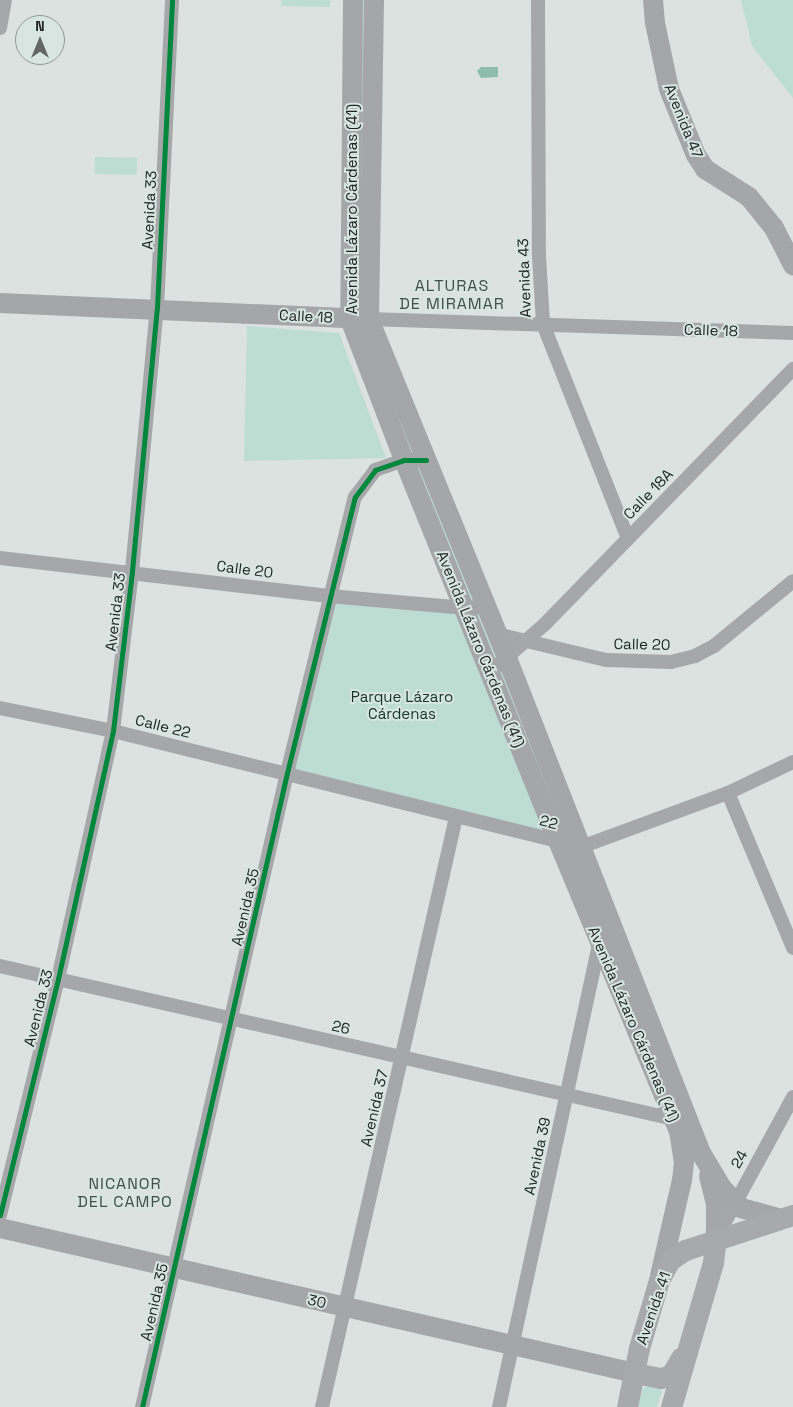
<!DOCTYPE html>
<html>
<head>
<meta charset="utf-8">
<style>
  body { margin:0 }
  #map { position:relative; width:793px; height:1407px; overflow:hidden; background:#dce2e0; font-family:"Space Grotesk",sans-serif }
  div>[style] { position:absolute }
  .green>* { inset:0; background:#bddcd2; transform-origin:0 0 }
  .water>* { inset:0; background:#8ebcad }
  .street>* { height:14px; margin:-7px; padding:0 7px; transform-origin:7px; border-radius:7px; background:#a6a7a8 }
  .secondary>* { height:20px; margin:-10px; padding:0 10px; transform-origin:10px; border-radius:10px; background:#a5a6a7 }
  .primary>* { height:21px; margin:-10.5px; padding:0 10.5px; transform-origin:10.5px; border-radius:10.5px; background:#a7a9aa }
  .cycleway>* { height:5px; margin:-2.5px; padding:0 2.5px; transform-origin:2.5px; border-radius:2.5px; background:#00873e }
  span { translate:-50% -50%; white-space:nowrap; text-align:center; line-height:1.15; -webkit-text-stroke:4px #d8e6e1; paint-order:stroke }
  .street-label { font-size:15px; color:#202523 }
  .park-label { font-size:15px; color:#143329 }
  .neighbourhood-label { font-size:16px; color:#434e4a; letter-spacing:1px }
  .north { position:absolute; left:15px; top:15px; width:50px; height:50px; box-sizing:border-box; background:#d8e6e1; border:1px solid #8e9995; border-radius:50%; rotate:0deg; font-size:14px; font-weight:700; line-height:20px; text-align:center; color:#202523 }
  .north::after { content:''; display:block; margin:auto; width:18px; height:22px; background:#626765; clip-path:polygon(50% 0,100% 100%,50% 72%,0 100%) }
</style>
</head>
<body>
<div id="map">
  <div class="green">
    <i style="clip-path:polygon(281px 0,330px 0,330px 7px,281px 6px)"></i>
    <i style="clip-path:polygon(353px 0,373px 0,369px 319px,585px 846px,287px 773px,329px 596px,465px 608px,350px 319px)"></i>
    <i style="clip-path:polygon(741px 0,793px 0,793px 98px,752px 46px)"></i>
    <i style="left:95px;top:157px;width:42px;height:17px;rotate:1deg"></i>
    <i style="clip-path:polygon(247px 326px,339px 333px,386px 458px,244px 461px)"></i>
    <i style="clip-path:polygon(650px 1385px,658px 1387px,662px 1391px,657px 1407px,638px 1407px,643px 1388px)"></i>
  </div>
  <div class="water">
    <i style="clip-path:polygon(481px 67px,498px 67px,498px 77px,481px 78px,477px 71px)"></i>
  </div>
  <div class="street">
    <i style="left:538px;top:0;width:256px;rotate:89.8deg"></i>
    <i style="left:539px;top:256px;width:68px;rotate:86.6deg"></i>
    <i style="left:543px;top:324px;width:231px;rotate:68.4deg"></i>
    <i style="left:0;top:28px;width:28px;rotate:-80deg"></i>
    <i style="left:369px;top:319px;width:424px;rotate:1.9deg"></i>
    <i style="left:0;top:558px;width:331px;rotate:6.6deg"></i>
    <i style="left:329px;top:596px;width:137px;rotate:5deg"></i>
    <i style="left:465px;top:608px;width:21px;rotate:-3deg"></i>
    <i style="left:497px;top:634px;width:112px;rotate:13.4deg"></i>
    <i style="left:606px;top:660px;width:65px;rotate:1.8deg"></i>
    <i style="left:671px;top:662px;width:25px;rotate:-14deg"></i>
    <i style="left:695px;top:656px;width:21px;rotate:-28deg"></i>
    <i style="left:714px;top:646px;width:102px;rotate:-39.4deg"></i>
    <i style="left:491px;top:671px;width:72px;rotate:-41deg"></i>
    <i style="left:545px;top:624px;width:356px;rotate:-45.8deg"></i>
    <i style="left:0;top:708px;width:115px;rotate:11.5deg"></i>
    <i style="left:113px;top:731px;width:482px;rotate:13.9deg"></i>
    <i style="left:581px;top:847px;width:157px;rotate:-20.2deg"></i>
    <i style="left:728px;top:793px;width:72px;rotate:-25.5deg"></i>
    <i style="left:728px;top:793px;width:168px;rotate:67.2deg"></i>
    <i style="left:0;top:966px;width:691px;rotate:12.79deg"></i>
    <i style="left:0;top:1215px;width:243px;rotate:-76.2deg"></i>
    <i style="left:58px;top:979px;width:254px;rotate:-77.5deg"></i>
    <i style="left:113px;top:731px;width:161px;rotate:-83.2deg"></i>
    <i style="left:132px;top:571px;width:264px;rotate:-84.6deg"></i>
    <i style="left:157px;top:308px;width:308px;rotate:-87.2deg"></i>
    <i style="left:719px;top:1233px;width:155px;rotate:-61.4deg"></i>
    <i style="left:142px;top:1407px;width:650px;rotate:-77.12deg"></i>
    <i style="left:287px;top:773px;width:284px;rotate:-76.2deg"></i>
    <i style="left:355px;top:497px;width:34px;rotate:-53deg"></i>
    <i style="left:375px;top:470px;width:31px;rotate:-19deg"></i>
    <i style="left:404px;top:460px;width:22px"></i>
    <i style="left:322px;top:1407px;width:605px;rotate:-77.2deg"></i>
    <i style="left:499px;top:1407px;width:477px;rotate:-77.8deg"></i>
  </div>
  <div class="secondary">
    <i style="left:353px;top:0;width:319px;rotate:90.5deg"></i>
    <i style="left:350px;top:319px;width:151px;rotate:69deg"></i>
    <i style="left:404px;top:460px;width:411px;rotate:68deg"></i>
    <i style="left:558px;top:841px;width:314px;rotate:67.4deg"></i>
    <i style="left:679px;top:1131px;width:31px;rotate:81deg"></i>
    <i style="left:684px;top:1162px;width:18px;rotate:96deg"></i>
    <i style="left:682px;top:1180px;width:98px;rotate:102.9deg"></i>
    <i style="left:374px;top:0;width:319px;rotate:90.9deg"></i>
    <i style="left:369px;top:319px;width:366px;rotate:67.8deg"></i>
    <i style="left:507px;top:658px;width:532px;rotate:68.6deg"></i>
    <i style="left:701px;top:1153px;width:41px;rotate:59deg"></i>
    <i style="left:722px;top:1188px;width:28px;rotate:46deg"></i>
    <i style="left:741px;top:1208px;width:38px;rotate:15deg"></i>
    <i style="left:653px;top:0;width:23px;rotate:85deg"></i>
    <i style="left:655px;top:23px;width:67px;rotate:78deg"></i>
    <i style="left:669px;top:89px;width:71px;rotate:67.8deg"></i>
    <i style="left:696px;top:155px;width:17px;rotate:57deg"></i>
    <i style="left:705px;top:169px;width:52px;rotate:32.5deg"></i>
    <i style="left:749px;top:197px;width:40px;rotate:51deg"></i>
    <i style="left:774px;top:228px;width:42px;rotate:62.8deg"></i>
    <i style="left:0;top:303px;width:362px;rotate:2.5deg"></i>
    <i style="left:709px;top:1176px;width:30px;rotate:76deg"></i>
    <i style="left:716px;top:1205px;width:33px;rotate:90deg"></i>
    <i style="left:0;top:1228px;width:651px;rotate:12.86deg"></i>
  </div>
  <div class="primary">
    <i style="left:635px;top:1373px;width:26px;rotate:11deg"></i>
    <i style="left:661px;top:1378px;width:10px;rotate:-17deg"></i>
    <i style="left:671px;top:1375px;width:20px;rotate:-60deg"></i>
    <i style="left:627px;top:1407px;width:60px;rotate:-78.5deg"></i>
    <i style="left:639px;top:1348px;width:71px;rotate:-73.6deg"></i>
    <i style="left:659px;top:1280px;width:23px;rotate:-61deg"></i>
    <i style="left:670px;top:1260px;width:18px;rotate:-34deg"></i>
    <i style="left:685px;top:1250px;width:114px;rotate:-18deg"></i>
    <i style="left:671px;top:1407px;width:151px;rotate:-73.8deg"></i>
    <i style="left:713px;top:1262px;width:24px;rotate:-83deg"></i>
  </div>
  <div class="cycleway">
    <i style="left:0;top:1215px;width:243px;rotate:-76.2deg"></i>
    <i style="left:58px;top:979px;width:254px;rotate:-77.5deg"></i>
    <i style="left:113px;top:731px;width:161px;rotate:-83.2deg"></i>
    <i style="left:132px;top:571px;width:264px;rotate:-84.6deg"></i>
    <i style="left:157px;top:308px;width:308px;rotate:-87.2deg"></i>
    <i style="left:142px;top:1407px;width:650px;rotate:-77.12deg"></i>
    <i style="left:287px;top:773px;width:284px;rotate:-76.2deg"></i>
    <i style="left:355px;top:497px;width:34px;rotate:-53deg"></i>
    <i style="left:375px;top:470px;width:31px;rotate:-19deg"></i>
    <i style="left:404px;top:460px;width:22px"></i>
  </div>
  <div class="street-label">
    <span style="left:684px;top:121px;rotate:68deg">Avenida 47</span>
    <span style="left:352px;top:209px;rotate:-90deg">Avenida Lázaro Cárdenas (41)</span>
    <span style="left:149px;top:210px;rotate:-87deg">Avenida 33</span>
    <span style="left:524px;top:278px;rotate:-92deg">Avenida 43</span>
    <span style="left:306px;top:316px;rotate:3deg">Calle 18</span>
    <span style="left:711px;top:330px;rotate:2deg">Calle 18</span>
    <span style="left:648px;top:494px;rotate:-46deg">Calle 18A</span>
    <span style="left:245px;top:569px;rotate:7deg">Calle 20</span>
    <span style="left:115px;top:612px;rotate:-83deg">Avenida 33</span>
    <span style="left:642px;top:644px;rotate:1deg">Calle 20</span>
    <span style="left:481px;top:649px;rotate:68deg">Avenida Lázaro Cárdenas (41)</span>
    <span style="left:163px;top:726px;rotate:14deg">Calle 22</span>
    <span style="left:549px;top:822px;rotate:15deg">22</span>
    <span style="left:245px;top:907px;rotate:-77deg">Avenida 35</span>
    <span style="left:38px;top:1008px;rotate:-76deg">Avenida 33</span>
    <span style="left:634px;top:1024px;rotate:67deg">Avenida Lázaro Cárdenas (41)</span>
    <span style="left:341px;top:1027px;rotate:13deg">26</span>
    <span style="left:374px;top:1108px;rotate:-77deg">Avenida 37</span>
    <span style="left:537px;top:1156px;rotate:-78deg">Avenida 39</span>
    <span style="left:739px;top:1159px;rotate:-61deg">24</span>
    <span style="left:317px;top:1301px;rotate:13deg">30</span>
    <span style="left:154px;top:1302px;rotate:-77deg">Avenida 35</span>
    <span style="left:653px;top:1308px;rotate:-71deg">Avenida 41</span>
  </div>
  <div class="park-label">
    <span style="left:402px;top:705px">Parque Lázaro<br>Cárdenas</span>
  </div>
  <div class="neighbourhood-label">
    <span style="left:452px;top:295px">ALTURAS<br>DE MIRAMAR</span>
    <span style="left:125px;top:1193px">NICANOR<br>DEL CAMPO</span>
  </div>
  <div class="north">N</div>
</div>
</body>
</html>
